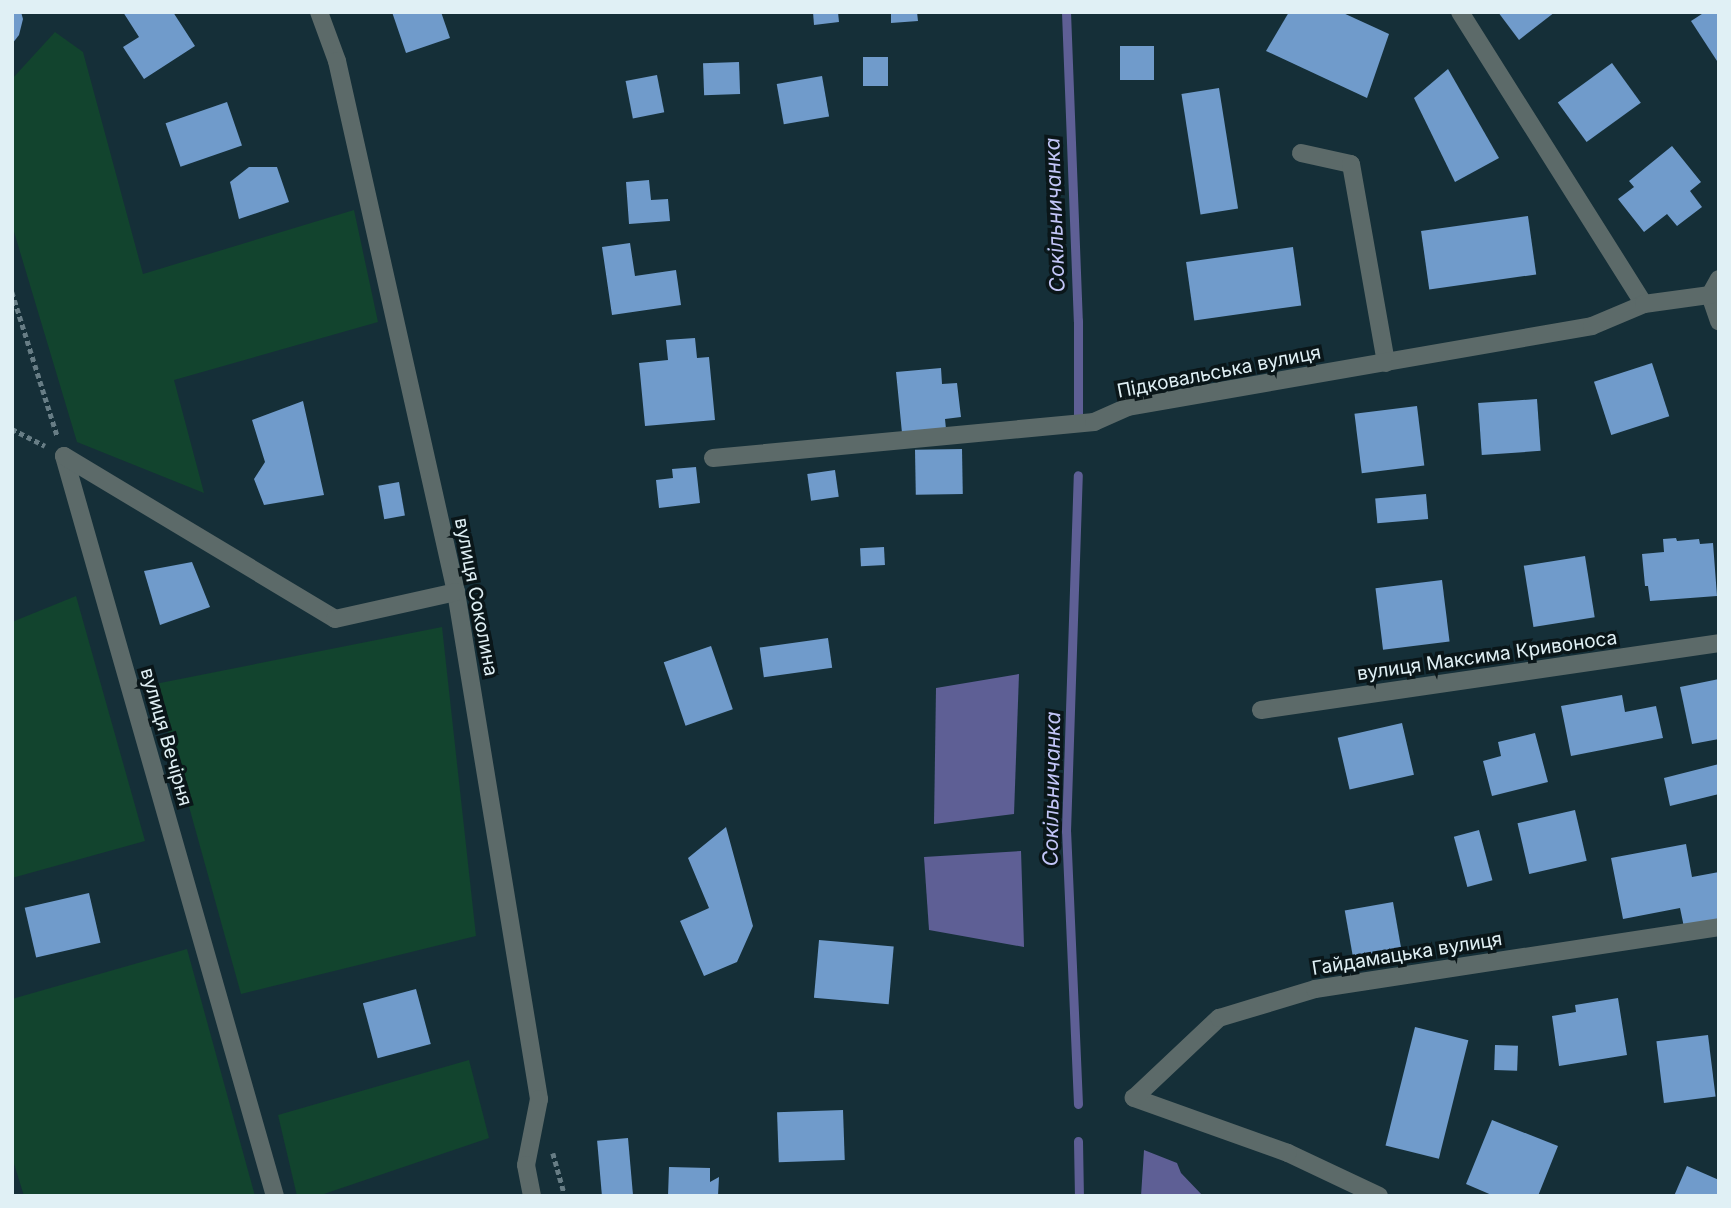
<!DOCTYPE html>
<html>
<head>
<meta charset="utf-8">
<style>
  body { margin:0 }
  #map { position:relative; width:1731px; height:1208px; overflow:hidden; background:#152f38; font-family:Inter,sans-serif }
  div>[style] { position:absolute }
  .green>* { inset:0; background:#12442e }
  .water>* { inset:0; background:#5e5f95 }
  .stream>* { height:9px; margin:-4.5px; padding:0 4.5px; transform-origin:4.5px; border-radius:4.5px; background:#5e5f95 }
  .building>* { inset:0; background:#709bcb; transform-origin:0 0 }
  .path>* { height:4.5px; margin-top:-2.25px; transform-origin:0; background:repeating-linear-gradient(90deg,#677d85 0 5px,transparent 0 8.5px) }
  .minor>* { height:18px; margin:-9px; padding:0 9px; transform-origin:9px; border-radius:9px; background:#5c6a69 }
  span { translate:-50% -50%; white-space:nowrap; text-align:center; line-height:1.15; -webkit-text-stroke:7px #0a1619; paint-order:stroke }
  .street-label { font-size:19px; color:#e0f0f5 }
  .water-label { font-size:21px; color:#c2c5f7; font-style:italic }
  .frame { position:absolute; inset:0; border:14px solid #e0f0f5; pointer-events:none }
</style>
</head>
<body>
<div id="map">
  <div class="green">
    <i style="clip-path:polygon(55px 32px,83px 52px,143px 274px,354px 210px,378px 322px,174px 380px,204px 493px,77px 442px,12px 225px,12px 79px)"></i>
    <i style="clip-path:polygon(76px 596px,145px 841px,12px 878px,12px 622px)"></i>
    <i style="clip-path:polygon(442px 627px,476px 936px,241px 994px,155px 684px)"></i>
    <i style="clip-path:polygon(187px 949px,255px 1196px,24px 1196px,12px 1157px,12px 999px)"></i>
    <i style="clip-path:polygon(469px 1060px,489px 1138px,318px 1196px,297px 1196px,278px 1115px)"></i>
  </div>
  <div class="water">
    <i style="clip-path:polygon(1019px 674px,1014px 814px,934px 824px,936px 688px)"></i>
    <i style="clip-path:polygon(1021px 851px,1024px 947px,929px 930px,924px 857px)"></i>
    <i style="clip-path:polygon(1144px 1150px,1177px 1163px,1181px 1173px,1203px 1196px,1141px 1196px)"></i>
  </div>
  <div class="stream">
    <i style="left:1066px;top:12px;width:309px;rotate:87.8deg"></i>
    <i style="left:1078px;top:321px;width:96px;rotate:90deg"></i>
    <i style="left:1078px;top:1104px;width:273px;rotate:-92.5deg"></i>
    <i style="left:1066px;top:831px;width:356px;rotate:-88.1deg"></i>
    <i style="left:1078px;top:1141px;width:55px;rotate:89deg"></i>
  </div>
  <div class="building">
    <i style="clip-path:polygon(12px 12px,21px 12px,23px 19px,19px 35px,12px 44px)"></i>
    <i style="clip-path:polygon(123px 12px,173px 12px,195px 46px,144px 79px,123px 47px,139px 37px)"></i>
    <i style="clip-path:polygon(392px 12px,441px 12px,450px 38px,406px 53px)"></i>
    <i style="clip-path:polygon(813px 12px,838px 12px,839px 22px,814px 25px)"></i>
    <i style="clip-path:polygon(891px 12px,917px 12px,918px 21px,891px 23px)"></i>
    <i style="clip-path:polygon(1289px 12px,1341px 12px,1389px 34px,1367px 98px,1266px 51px)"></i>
    <i style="clip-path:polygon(1498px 12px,1555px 12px,1519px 40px)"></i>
    <i style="clip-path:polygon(1705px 12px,1719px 12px,1719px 64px,1691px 21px)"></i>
    <i style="left:1120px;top:46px;width:34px;height:34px"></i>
    <i style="left:863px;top:57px;width:25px;height:29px"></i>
    <i style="left:739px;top:62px;width:32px;height:36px;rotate:88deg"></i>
    <i style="left:1612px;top:63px;width:49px;height:67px;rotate:54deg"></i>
    <i style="clip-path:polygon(1448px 69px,1499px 158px,1455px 182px,1414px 98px)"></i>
    <i style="left:657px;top:75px;width:38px;height:32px;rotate:79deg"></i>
    <i style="left:822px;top:76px;width:41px;height:46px;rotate:80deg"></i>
    <i style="left:1219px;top:88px;width:122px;height:38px;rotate:81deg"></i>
    <i style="left:227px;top:102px;width:46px;height:65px;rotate:71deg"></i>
    <i style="clip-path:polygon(1672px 146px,1701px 182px,1690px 191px,1702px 207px,1677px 226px,1667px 214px,1644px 232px,1618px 199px,1634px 187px,1629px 181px)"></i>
    <i style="clip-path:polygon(249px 167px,277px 167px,289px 202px,239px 219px,230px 182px)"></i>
    <i style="clip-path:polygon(649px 180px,651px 200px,668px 199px,670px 221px,629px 224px,626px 182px)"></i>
    <i style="left:1528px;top:216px;width:59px;height:108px;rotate:82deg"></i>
    <i style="clip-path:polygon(630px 243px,635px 276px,676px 270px,681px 305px,612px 315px,602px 247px)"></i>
    <i style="left:1293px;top:247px;width:59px;height:108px;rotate:82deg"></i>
    <i style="clip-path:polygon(695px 338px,697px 358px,709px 357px,715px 420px,645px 426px,639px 363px,668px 360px,666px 340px)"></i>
    <i style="left:1652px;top:363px;width:56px;height:61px;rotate:72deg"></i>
    <i style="clip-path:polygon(941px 368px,942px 384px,957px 383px,961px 417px,945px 419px,946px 429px,902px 433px,896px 372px)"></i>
    <i style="left:1537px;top:399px;width:52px;height:59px;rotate:86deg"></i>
    <i style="clip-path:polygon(303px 401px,324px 495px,264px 505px,254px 479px,265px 462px,252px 420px)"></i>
    <i style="left:1417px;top:406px;width:60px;height:63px;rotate:83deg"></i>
    <i style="left:962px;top:449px;width:45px;height:47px;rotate:89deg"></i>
    <i style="clip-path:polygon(696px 467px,700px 503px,659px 508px,656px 480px,673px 478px,672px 469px)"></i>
    <i style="left:835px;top:470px;width:27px;height:28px;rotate:82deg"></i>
    <i style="left:399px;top:482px;width:34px;height:21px;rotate:80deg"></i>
    <i style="left:1426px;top:494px;width:25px;height:51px;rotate:85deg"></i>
    <i style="clip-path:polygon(1676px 538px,1677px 541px,1699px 539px,1700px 544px,1713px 543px,1717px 596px,1650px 601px,1648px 586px,1645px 586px,1642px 554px,1664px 552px,1663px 539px)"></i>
    <i style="left:884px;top:547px;width:18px;height:24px;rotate:87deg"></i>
    <i style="left:1585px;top:556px;width:62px;height:62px;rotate:81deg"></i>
    <i style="clip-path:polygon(192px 562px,210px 607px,160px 625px,144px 571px)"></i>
    <i style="left:1442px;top:580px;width:62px;height:67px;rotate:83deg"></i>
    <i style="left:828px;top:638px;width:30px;height:69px;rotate:82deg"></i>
    <i style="left:711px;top:646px;width:67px;height:50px;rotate:71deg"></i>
    <i style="clip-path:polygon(1719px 679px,1719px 739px,1692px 744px,1680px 687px)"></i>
    <i style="clip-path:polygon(1622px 695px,1625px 712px,1656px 706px,1663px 738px,1571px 756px,1561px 706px)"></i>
    <i style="left:1402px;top:723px;width:53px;height:66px;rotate:77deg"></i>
    <i style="clip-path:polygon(1535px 733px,1548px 782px,1492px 796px,1483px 761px,1501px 756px,1498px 742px)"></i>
    <i style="clip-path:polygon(1719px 764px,1719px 794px,1670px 806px,1664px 778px)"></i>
    <i style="left:1575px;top:810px;width:52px;height:59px;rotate:77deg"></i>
    <i style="clip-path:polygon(726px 827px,753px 926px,737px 962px,704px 976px,680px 921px,709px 908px,688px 858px)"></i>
    <i style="left:1479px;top:830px;width:52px;height:26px;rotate:75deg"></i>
    <i style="clip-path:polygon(1686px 844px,1692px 877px,1719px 872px,1719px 926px,1685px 932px,1680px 908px,1623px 919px,1611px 858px)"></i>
    <i style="left:89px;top:893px;width:51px;height:66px;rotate:77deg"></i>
    <i style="left:1393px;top:902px;width:54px;height:49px;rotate:80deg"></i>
    <i style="left:819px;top:940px;width:75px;height:58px;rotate:5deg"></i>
    <i style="left:416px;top:989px;width:57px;height:55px;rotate:75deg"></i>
    <i style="clip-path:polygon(1618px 998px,1627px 1055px,1559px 1066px,1552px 1016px,1576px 1012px,1575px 1005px)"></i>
    <i style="left:1415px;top:1027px;width:55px;height:122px;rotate:14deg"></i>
    <i style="left:1708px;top:1035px;width:62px;height:52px;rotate:83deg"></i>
    <i style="left:1495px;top:1045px;width:23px;height:25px;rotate:2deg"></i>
    <i style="left:843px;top:1110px;width:50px;height:66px;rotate:88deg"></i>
    <i style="clip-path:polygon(1492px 1120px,1558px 1146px,1538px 1196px,1494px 1196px,1466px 1184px)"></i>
    <i style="left:628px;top:1138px;width:58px;height:31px;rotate:85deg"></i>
    <i style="clip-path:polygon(1687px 1166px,1719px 1180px,1719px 1196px,1674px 1196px)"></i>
    <i style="clip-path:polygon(669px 1167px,710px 1168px,710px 1182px,719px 1177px,718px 1196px,668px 1196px)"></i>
  </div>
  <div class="path">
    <i style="left:12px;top:292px;width:150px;rotate:72.5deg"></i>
    <i style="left:12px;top:429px;width:37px;rotate:27deg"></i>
    <i style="left:553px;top:1153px;width:45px;rotate:74.4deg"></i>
  </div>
  <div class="minor">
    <i style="left:319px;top:12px;width:52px;rotate:69.8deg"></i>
    <i style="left:337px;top:61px;width:544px;rotate:77.37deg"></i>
    <i style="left:456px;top:592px;width:514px;rotate:80.7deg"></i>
    <i style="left:539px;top:1099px;width:67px;rotate:101.1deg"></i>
    <i style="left:526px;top:1165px;width:32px;rotate:79deg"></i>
    <i style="left:1460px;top:12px;width:345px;rotate:57.8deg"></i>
    <i style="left:1301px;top:153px;width:51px;rotate:12.4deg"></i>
    <i style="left:1351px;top:164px;width:202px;rotate:80deg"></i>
    <i style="left:1710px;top:295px;width:28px;rotate:71deg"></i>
    <i style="left:1710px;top:295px;width:18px;rotate:-61deg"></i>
    <i style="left:64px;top:456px;width:769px;rotate:74.09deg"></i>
    <i style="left:64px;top:456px;width:316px;rotate:31deg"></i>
    <i style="left:335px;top:619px;width:124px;rotate:-12.6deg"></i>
    <i style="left:713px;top:458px;width:383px;rotate:-5.4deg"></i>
    <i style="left:1094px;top:422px;width:37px;rotate:-24deg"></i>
    <i style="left:1128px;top:407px;width:471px;rotate:-9.9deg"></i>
    <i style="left:1592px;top:326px;width:56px;rotate:-22.9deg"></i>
    <i style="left:1644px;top:304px;width:67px;rotate:-7.8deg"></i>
    <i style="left:1261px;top:710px;width:463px;rotate:-8.3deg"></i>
    <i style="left:1379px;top:1196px;width:101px;rotate:-154.7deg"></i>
    <i style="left:1288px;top:1153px;width:164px;rotate:-160.3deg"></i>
    <i style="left:1134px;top:1098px;width:117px;rotate:-43.3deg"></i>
    <i style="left:1219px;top:1018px;width:100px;rotate:-16.8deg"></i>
    <i style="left:1315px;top:989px;width:409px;rotate:-8.7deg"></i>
  </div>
  <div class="street-label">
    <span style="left:1219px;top:372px;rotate:-11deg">Підковальська вулиця</span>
    <span style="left:476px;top:597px;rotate:79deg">вулиця Соколина</span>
    <span style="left:1487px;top:656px;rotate:-8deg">вулиця Максима Кривоноса</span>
    <span style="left:166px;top:737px;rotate:74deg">вулиця Вечірня</span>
    <span style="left:1407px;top:954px;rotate:-9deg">Гайдамацька вулиця</span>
  </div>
  <div class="water-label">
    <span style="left:1055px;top:215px;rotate:-92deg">Сокільничанка</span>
    <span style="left:1052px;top:789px;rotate:-89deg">Сокільничанка</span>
  </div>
  <div class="frame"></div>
</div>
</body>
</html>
